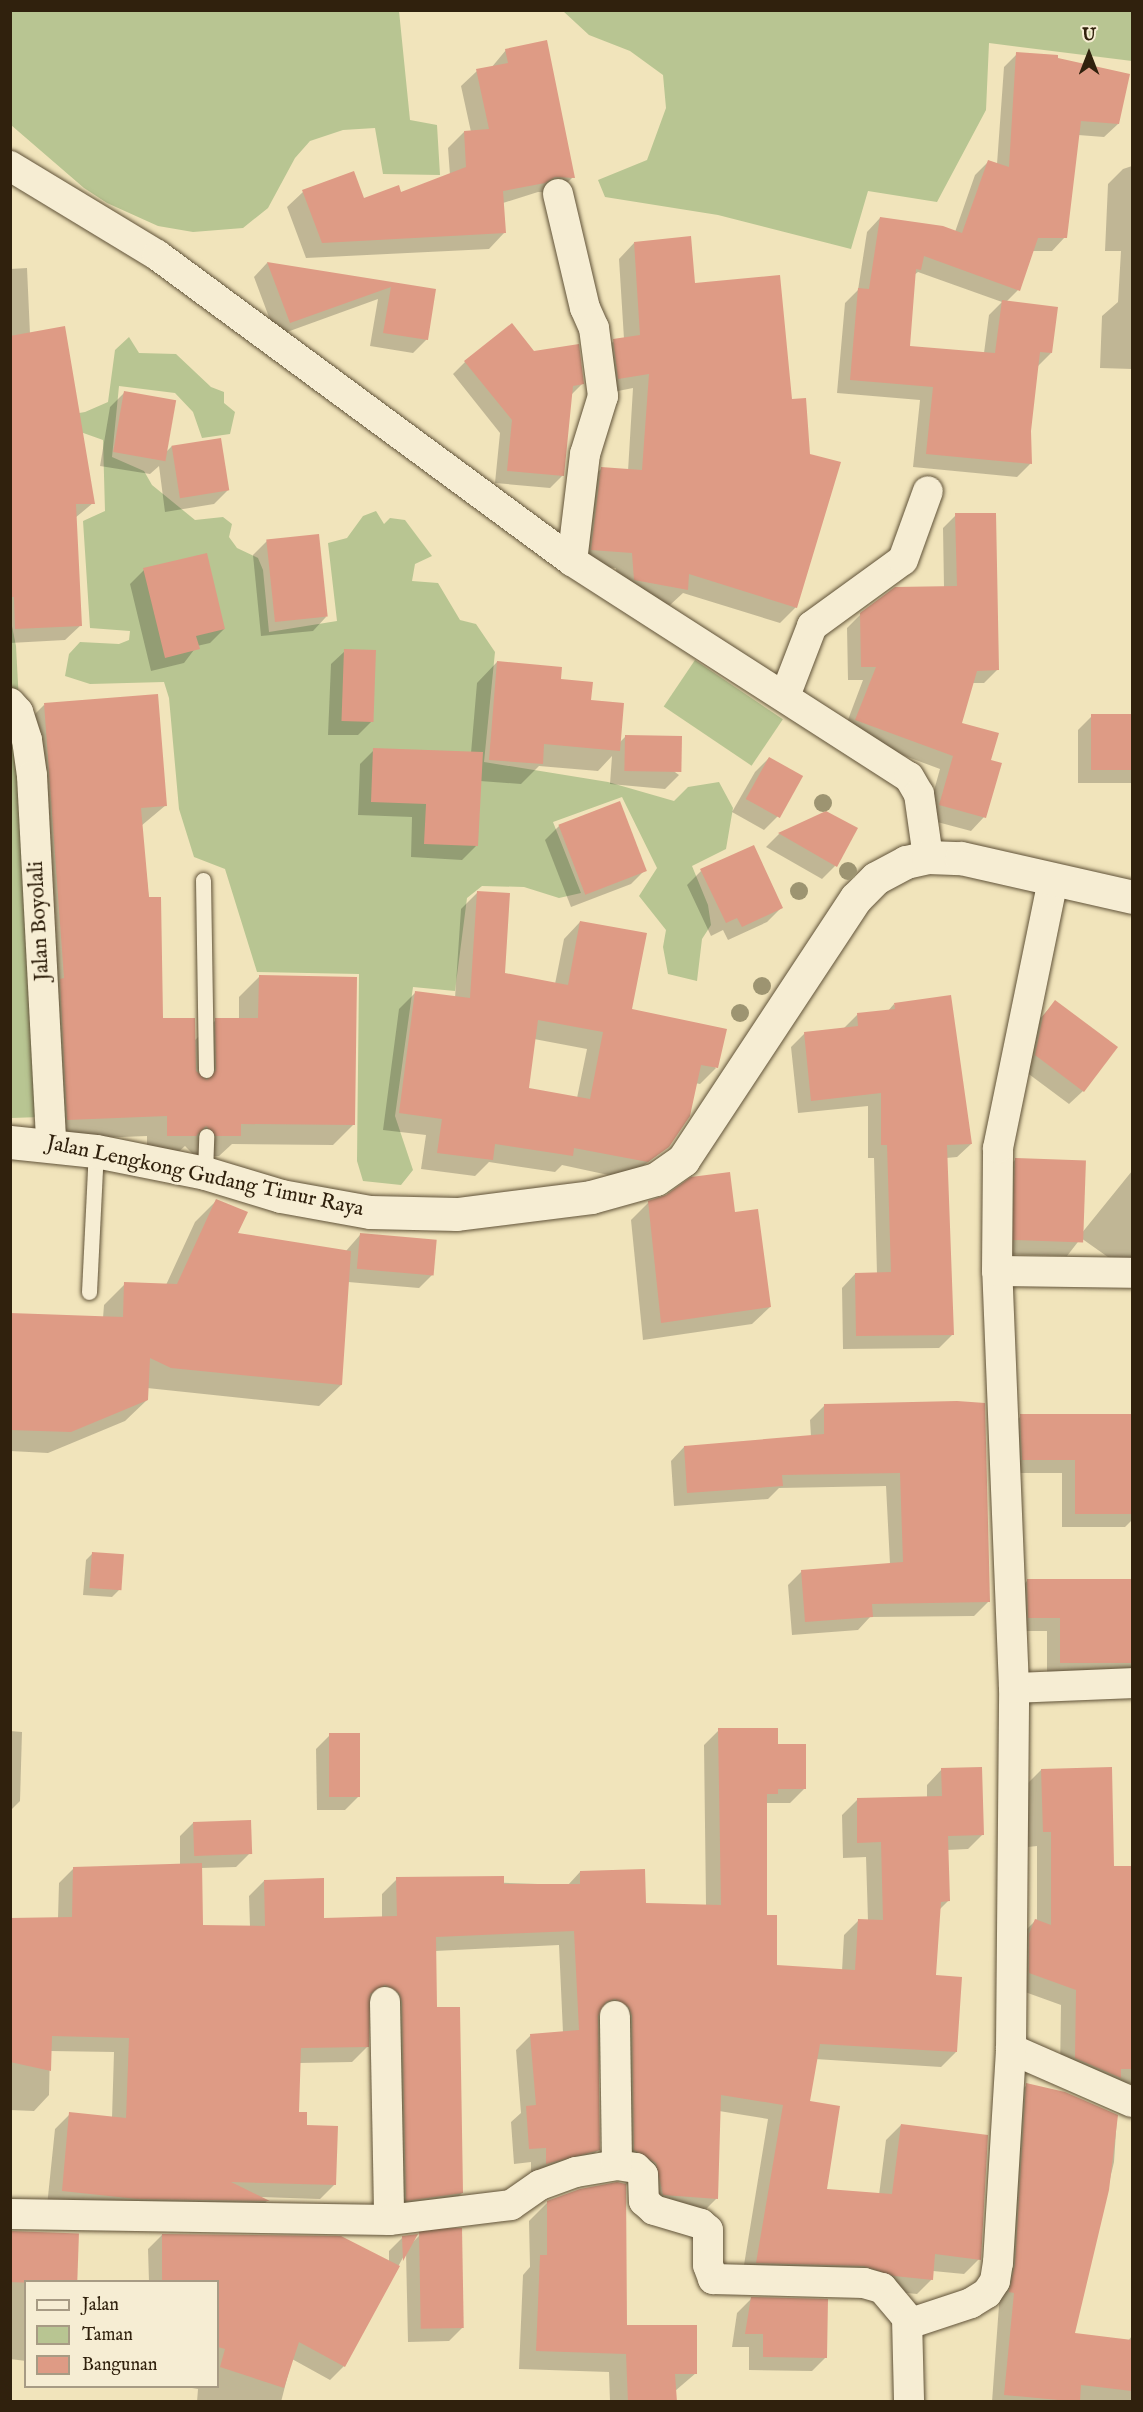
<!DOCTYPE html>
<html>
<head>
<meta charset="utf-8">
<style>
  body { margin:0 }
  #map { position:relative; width:1143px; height:2412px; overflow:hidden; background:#f1e4bb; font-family:"IM FELL English",serif }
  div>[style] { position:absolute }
  .green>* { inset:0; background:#b8c592; transform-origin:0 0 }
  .shadow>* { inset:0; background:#0003 }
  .building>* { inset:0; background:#de9b85; transform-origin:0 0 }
  .roads { filter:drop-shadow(0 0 2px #605238) drop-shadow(0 0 2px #605238) }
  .service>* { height:15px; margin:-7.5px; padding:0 7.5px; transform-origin:7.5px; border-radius:7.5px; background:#f6edd3 }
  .minor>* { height:30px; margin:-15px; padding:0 15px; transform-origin:15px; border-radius:15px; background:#f6edd3 }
  .tertiary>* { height:33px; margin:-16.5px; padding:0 16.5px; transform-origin:16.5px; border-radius:16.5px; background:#f6edd3 }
  .trees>* { width:18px; height:18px; margin:-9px; border-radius:50%; background:#9d9471 }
  span { translate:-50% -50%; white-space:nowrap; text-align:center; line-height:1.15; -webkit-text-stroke:5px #f6edd3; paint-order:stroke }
  .street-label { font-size:21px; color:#30210d }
  .frame { position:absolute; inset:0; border:12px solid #30210d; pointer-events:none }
  .legend { position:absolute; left:24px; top:2280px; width:195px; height:108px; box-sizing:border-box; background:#f6edd3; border:2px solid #a79b84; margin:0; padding:8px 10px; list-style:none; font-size:18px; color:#30210d }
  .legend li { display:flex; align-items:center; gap:12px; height:30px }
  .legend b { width:30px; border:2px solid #a79b84 }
  .north { position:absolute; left:1059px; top:24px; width:60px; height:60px; -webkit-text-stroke:4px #f6edd3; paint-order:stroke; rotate:0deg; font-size:16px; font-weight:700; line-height:24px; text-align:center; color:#30210d }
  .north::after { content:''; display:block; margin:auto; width:21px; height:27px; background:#30210d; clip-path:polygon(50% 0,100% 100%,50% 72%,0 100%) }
</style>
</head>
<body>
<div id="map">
  <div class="green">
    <i style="clip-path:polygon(10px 11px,399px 11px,410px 120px,437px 125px,440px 175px,383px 174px,375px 128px,343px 130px,310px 141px,295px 158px,268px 208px,243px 228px,193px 232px,158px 226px,107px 203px,84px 188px,11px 125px)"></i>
    <i style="clip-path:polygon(563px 11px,1132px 11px,1132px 61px,989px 43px,986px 110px,937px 202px,868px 191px,851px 249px,718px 215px,605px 197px,598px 180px,647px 160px,666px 108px,663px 75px,630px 51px,589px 35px)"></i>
    <i style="clip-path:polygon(129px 337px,139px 353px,176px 354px,211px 387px,224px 392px,224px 403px,235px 412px,230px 434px,202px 438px,193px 412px,175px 393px,119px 386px,112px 457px,144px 471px,152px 485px,195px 520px,223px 517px,232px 524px,229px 537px,237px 548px,258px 558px,263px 570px,269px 632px,337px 621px,328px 543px,347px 538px,363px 516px,376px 511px,384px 524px,390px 518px,405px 520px,432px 556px,415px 564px,412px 581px,438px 583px,460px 620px,476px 624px,495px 652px,484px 762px,608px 782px,674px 801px,688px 787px,719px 782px,733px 808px,726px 849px,692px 866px,708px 905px,711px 925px,702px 939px,697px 981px,668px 974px,663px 947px,666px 930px,639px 896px,657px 868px,622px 797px,553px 822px,581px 893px,559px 898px,524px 887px,482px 886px,467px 898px,455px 991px,413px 987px,395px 1116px,413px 1170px,401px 1185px,363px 1181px,357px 1161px,359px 974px,257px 972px,225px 869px,194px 857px,179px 809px,169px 698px,164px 682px,90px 684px,65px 676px,69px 654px,80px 642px,119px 644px,129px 640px,130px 631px,90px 628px,83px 521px,105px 511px,103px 440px,44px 419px,85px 412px,108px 402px,115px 350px)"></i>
    <i style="clip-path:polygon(11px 621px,16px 646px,41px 1117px,11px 1118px)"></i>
    <i style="left:695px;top:660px;width:106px;height:56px;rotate:34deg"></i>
  </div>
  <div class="shadow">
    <i style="clip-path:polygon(506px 50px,573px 177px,557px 193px,538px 192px,503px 203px,504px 233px,489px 249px,306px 258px,287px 207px,303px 192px,353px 173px,363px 200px,400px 194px,450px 175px,448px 148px,464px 132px,471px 132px,461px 86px,477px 71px,491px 68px)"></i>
    <i style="clip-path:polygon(evenodd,1017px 54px,1056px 60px,1118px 124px,1104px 137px,1078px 135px,1065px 237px,1052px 251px,1032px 251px,1018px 290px,1006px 302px,1051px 353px,1037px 367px,1029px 431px,1030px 464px,1017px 477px,913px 467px,920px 400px,837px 393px,845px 303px,858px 290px,867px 232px,880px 218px,955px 232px,975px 175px,989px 161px,997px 164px,1004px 67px,1017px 54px,918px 272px,1002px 302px,989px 315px,984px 353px,909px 347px,914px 275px,918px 272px)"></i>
    <i style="clip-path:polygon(1132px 166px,1132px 369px,1100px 368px,1102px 316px,1118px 302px,1121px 251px,1105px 251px,1108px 184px,1123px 169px)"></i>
    <i style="clip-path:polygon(634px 243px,694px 285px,796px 607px,780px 623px,683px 593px,670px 605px,619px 596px,616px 568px,576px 566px,585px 485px,601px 469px,628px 471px,633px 388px,603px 394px,598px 356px,614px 341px,624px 339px,619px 259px)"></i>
    <i style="clip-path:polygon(267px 263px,434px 290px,427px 339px,413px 353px,370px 346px,378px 299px,276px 336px,254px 277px)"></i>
    <i style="clip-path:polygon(27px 268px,30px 334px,93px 503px,75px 518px,81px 625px,65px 640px,10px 643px,10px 269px)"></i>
    <i style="clip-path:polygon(534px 352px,582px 384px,571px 395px,563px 475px,550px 488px,495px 483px,500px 433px,453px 374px,465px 362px)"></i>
    <i style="clip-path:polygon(124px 393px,165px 453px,172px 446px,228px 490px,214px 504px,165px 512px,159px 466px,150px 474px,100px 466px,110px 407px)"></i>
    <i style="clip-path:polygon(956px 515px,998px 669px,984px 683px,972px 683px,960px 724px,990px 761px,984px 817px,971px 831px,926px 819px,940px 769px,843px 733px,863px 680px,848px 680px,847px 628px,861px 614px,944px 588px,943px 528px)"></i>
    <i style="clip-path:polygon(267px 541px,326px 617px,313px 631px,261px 636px,253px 555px)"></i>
    <i style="clip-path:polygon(144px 570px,224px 629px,210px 643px,197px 646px,184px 663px,151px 671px,130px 584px)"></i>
    <i style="clip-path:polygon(345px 651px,372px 721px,358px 735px,328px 735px,331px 664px)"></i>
    <i style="clip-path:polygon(497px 662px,559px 680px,590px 701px,619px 743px,626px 736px,679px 775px,665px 789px,610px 784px,612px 756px,598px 771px,539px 766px,521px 784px,480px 781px,476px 846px,462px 860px,411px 857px,412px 817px,358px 815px,360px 764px,374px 750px,471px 753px,477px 683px)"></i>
    <i style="clip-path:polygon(44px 705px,166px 805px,141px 826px,162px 1020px,194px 1041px,216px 1020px,239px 1020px,239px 997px,259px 977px,354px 1124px,333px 1145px,232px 1144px,219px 1156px,195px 1156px,185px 1146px,174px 1156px,147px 1156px,147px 1136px,47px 1140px,24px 725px)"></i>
    <i style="clip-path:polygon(1092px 716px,1132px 716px,1132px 783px,1078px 783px,1078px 730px)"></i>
    <i style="clip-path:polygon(769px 758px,778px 816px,764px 830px,732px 812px,755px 772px)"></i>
    <i style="clip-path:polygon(826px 812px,835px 866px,822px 879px,766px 847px,779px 834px)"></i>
    <i style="clip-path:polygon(559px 826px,645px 870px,631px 884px,571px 907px,545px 840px)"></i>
    <i style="clip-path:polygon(701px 871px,781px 908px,767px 922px,728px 940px,723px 930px,711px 936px,687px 885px)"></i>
    <i style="clip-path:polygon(evenodd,478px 892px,503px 974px,555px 984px,564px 939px,580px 922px,630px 1010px,716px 1068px,700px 1084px,695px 1083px,668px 1146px,627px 1179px,562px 1165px,555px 1172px,489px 1162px,475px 1176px,421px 1169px,426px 1135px,383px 1130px,399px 1009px,416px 992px,455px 998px,461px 909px,478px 892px,534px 1039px,587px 1049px,577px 1098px,528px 1090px,534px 1039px)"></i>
    <i style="clip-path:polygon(1055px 1002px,1083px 1091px,1069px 1104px,1022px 1069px,1029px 1031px)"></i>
    <i style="clip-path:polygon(894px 1004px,971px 1144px,957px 1157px,946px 1158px,953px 1334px,939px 1348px,843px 1349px,842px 1288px,855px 1274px,877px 1274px,874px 1158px,868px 1158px,868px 1106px,798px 1113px,791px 1047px,805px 1033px,843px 1029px,857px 1015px,888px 1011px)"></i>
    <i style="clip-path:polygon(1016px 1159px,1081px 1234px,1132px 1171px,1132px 1274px,1081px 1238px,1067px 1256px,1001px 1254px,1002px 1173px)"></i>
    <i style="clip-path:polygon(217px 1200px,236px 1234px,346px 1251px,360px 1235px,433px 1274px,419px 1288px,348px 1282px,341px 1385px,319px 1406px,147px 1388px,147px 1400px,125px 1421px,48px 1453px,10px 1451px,10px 1314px,103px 1318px,104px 1305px,125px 1284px,166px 1285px,195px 1222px)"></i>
    <i style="clip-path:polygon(649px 1202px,734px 1214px,770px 1307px,752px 1324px,643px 1340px,631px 1220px)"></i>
    <i style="clip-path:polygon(984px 1405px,988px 1602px,974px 1616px,870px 1617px,858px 1630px,792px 1635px,788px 1585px,802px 1571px,890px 1564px,886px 1486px,779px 1488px,768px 1499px,674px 1506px,671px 1461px,684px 1447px,811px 1437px,810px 1420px,824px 1406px)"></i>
    <i style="clip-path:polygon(1021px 1416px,1132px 1416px,1132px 1520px,1125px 1527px,1062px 1527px,1062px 1473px,1009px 1473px,1007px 1430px)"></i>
    <i style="clip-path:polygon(93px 1553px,119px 1590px,112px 1597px,83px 1595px,86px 1560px)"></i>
    <i style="clip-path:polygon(1132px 1574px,1132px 1678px,1047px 1676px,1047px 1631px,1015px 1631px,1014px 1594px,1027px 1581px,1132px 1581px)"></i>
    <i style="clip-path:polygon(719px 1730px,776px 1745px,805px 1788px,790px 1803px,766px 1803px,766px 1916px,775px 1967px,842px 1971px,844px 1935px,859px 1920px,868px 1921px,866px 1857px,843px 1858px,842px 1815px,857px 1800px,927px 1798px,927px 1785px,942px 1769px,983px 1834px,968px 1849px,946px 1850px,948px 1901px,939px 1910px,935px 1976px,956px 2052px,941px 2067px,815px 2059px,808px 2102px,825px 2191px,879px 2195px,886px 2140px,901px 2125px,979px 2259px,964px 2274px,933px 2271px,932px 2279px,917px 2294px,742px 2277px,768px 2119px,719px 2111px,717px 2198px,702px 2213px,648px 2209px,620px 2165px,615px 2022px,600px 2013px,598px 2150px,583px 2165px,531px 2179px,531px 2162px,514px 2164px,511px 2122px,521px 2113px,516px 2050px,531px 2035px,563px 2033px,559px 1945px,435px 1951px,436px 2008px,462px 2193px,447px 2208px,391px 2215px,378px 2001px,368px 2001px,367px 2047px,352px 2062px,299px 2063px,298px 2113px,335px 2184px,320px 2199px,259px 2197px,267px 2201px,253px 2215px,47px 2206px,55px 2129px,70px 2114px,112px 2118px,114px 2052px,50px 2051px,49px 2095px,34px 2111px,10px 2110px,10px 1919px,58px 1918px,59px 1883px,74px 1868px,180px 1865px,180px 1836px,194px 1822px,250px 1853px,236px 1867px,201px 1868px,202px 1926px,250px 1927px,249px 1896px,264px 1881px,323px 1919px,382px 1918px,382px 1894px,397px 1879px,568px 1885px,580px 1872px,644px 1905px,706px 1906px,704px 1745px)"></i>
    <i style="clip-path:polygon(10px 1731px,22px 1732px,20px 1801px,10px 1811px)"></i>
    <i style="clip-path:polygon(330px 1735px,359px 1796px,345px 1810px,317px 1810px,316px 1749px)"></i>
    <i style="clip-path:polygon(1041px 1770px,1113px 1868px,1132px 1867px,1132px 2084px,1060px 2073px,1061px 2005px,1014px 1988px,1020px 1936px,1037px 1919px,1037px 1846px,1028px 1847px,1026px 1785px)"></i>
    <i style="clip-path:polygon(1027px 2085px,1117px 2116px,1114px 2162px,1073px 2335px,1128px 2341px,1132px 2336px,1132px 2402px,992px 2402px,1014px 2097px)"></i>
    <i style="clip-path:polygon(547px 2203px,625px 2327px,696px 2373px,675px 2391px,675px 2402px,610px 2402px,609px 2372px,519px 2369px,523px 2275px,530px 2267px,529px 2221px)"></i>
    <i style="clip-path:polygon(10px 2232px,26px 2282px,26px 2361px,10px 2359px)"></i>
    <i style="clip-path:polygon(162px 2235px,389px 2262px,389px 2251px,403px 2237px,412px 2243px,420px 2235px,463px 2327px,449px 2341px,408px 2342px,406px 2252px,344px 2366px,330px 2380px,292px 2359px,281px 2402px,197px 2402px,198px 2389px,180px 2386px,218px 2386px,218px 2282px,149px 2282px,148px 2249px)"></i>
    <i style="clip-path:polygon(751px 2299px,826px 2357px,812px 2371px,749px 2370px,749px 2347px,732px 2347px,737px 2313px)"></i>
  </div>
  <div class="building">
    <i style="clip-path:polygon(547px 40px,575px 178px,555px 177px,545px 183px,503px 191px,506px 233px,322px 243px,302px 190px,354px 171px,364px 198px,399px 185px,401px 192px,466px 167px,464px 131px,489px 129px,476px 69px,508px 63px,505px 49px)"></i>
    <i style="clip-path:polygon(1016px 52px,1058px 55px,1058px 58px,1130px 74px,1119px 124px,1081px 121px,1067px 238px,1038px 238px,1020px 291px,924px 256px,921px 270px,916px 269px,910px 346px,995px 353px,1002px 300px,1058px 307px,1052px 353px,1040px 352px,1031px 431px,1032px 464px,926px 454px,933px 387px,850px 380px,858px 288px,869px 289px,880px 217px,943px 226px,962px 233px,988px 160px,1009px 167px)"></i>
    <i style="clip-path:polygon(691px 236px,695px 283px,780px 275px,792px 399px,806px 398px,810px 454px,841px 462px,797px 608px,689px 574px,688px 590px,634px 580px,632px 553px,591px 550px,601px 467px,642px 470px,649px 374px,618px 379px,613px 339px,640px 335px,634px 242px)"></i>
    <i style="clip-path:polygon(267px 262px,436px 289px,428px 340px,383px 333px,391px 287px,290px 323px)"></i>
    <i style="clip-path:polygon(512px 323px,534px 351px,579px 344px,584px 384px,573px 386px,564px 476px,507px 471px,512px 420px,464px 361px)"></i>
    <i style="clip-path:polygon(65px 326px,95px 504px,76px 504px,82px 626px,15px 629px,14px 597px,10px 597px,10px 336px)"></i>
    <i style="left:124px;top:391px;width:53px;height:62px;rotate:10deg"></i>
    <i style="left:221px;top:438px;width:53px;height:50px;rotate:81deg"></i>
    <i style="clip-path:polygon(955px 513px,996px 513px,999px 670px,977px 671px,962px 723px,999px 733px,991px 760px,1002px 763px,986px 818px,939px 805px,953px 756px,855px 720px,876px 667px,861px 667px,860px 613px,895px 587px,957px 586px)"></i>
    <i style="left:319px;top:534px;width:83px;height:53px;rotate:84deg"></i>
    <i style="clip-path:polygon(207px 553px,225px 629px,196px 636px,200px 649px,165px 658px,143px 568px)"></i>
    <i style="left:344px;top:649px;width:32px;height:72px;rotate:2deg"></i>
    <i style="clip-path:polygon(497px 661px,562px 667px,561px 679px,593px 682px,591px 700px,624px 703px,620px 751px,544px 744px,543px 764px,489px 760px)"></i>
    <i style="clip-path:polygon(158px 694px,167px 806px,141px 808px,149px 897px,161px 897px,163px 1018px,195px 1018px,196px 1071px,207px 1080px,216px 1070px,215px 1018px,258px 1018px,259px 975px,357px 977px,355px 1125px,241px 1124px,241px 1136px,216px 1136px,206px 1126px,196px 1136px,167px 1136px,167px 1116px,67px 1120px,60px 979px,64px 978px,44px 703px)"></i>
    <i style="left:1091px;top:714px;width:41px;height:56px"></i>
    <i style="left:625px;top:735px;width:57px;height:36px;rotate:1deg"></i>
    <i style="clip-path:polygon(373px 748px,483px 752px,478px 846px,424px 844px,426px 804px,371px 802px)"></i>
    <i style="left:769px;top:757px;width:39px;height:48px;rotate:29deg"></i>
    <i style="left:620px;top:801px;width:75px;height:66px;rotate:69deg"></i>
    <i style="clip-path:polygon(826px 811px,858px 828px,837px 867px,778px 833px)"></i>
    <i style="clip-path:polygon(754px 845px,783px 908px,742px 927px,737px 918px,726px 923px,700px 869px)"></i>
    <i style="clip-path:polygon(evenodd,477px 891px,510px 893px,505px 973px,568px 985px,580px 921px,647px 933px,632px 1009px,727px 1029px,718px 1068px,701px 1065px,690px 1116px,669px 1147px,648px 1162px,574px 1148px,573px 1156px,495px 1144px,493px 1160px,437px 1153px,442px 1119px,399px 1113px,415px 991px,470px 998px,477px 891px,538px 1020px,603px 1032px,590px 1099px,529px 1088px,538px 1020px)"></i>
    <i style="clip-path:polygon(951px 995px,972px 1144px,947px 1145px,954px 1335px,856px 1336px,855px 1273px,891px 1272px,887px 1145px,881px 1145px,881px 1093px,811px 1101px,804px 1032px,858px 1026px,857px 1013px,895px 1009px,894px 1003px)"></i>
    <i style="clip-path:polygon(1055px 1000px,1118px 1047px,1084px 1092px,1035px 1055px,1043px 1016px)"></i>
    <i style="left:1015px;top:1158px;width:71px;height:82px;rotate:2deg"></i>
    <i style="clip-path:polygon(730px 1172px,735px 1212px,758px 1209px,771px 1307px,661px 1323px,648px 1201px,666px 1195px,691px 1177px)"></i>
    <i style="clip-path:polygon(216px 1199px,248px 1212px,238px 1233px,351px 1251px,342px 1385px,171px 1368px,150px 1358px,148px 1400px,71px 1432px,10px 1430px,10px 1313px,123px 1317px,124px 1282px,177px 1284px)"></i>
    <i style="left:360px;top:1233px;width:77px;height:36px;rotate:5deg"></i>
    <i style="clip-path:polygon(957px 1401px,985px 1403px,990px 1602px,872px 1604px,873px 1617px,805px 1622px,801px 1570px,903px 1562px,900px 1473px,782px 1475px,783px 1486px,687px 1493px,684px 1446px,824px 1434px,824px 1404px)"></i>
    <i style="clip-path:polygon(1020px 1414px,1132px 1414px,1132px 1514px,1075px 1514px,1075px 1460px,1022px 1460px)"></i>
    <i style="left:92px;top:1552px;width:32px;height:36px;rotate:4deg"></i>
    <i style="clip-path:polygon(1027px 1579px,1132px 1579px,1132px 1663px,1060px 1663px,1060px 1618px,1028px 1618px)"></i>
    <i style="clip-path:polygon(718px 1728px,778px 1728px,778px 1744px,806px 1744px,806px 1789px,778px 1789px,778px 1794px,767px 1794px,767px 1915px,777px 1915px,777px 1965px,855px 1970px,858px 1919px,883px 1920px,881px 1842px,857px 1843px,857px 1798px,942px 1796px,941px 1768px,982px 1767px,984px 1835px,948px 1836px,950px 1901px,941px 1902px,936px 1975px,962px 1977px,957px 2052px,820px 2044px,810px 2101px,840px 2106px,827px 2189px,892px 2194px,901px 2124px,988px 2135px,981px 2260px,935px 2254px,933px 2280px,894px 2276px,864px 2266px,756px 2263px,783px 2105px,721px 2095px,718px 2199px,663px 2195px,656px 2163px,634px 2150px,632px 2016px,629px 2007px,615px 1999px,606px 2002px,598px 2016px,600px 2150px,546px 2164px,546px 2148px,529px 2149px,526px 2106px,536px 2105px,530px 2034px,579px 2030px,574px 1931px,436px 1937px,437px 2007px,460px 2007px,463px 2193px,406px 2201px,402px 2002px,399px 1993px,385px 1985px,370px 1994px,369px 2047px,301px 2048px,299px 2112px,307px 2112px,307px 2125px,338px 2126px,336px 2185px,231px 2182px,270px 2201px,137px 2199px,62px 2191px,69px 2112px,126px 2118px,129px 2038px,52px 2036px,51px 2071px,10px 2062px,10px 1918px,72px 1917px,73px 1867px,202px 1863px,203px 1925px,265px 1926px,264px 1880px,324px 1878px,324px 1918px,397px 1916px,396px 1877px,504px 1876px,504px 1884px,580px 1884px,580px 1871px,645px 1869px,646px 1903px,721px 1905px)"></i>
    <i style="left:329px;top:1733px;width:31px;height:64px"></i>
    <i style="clip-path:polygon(1112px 1767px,1114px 1866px,1132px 1866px,1132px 2069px,1121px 2069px,1121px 2078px,1075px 2058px,1076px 1990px,1029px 1973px,1029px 1934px,1035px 1919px,1051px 1925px,1051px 1832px,1043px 1832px,1041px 1769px)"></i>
    <i style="left:251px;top:1820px;width:34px;height:58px;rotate:88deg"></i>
    <i style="clip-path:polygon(1026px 2083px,1065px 2092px,1118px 2115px,1109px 2190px,1075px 2333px,1132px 2340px,1132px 2391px,1081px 2385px,1080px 2402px,1004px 2395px,1014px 2293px,1009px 2292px,1015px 2264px)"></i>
    <i style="clip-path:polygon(617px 2182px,626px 2184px,627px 2325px,697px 2325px,697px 2374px,675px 2374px,677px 2402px,628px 2402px,626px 2354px,536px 2351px,540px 2255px,547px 2255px,547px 2201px,580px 2189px)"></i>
    <i style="left:462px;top:2228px;width:100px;height:43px;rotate:89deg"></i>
    <i style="left:10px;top:2231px;width:69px;height:51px;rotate:2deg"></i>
    <i style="clip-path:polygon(162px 2234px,341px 2236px,400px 2266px,345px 2367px,299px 2342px,284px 2388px,220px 2367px,225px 2349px,218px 2347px,218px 2282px,162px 2282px)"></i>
    <i style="clip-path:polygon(418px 2234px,403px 2261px,402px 2236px)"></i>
    <i style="clip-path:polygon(751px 2297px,828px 2299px,827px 2358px,763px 2357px,763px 2334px,745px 2334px)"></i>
  </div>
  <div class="roads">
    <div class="service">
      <i style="left:203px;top:880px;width:190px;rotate:89.1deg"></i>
      <i style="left:205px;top:1173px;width:37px;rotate:-88deg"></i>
      <i style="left:89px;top:1292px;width:141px;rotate:-87.2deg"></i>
    </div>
    <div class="minor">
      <i style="left:10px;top:166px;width:172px;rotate:31.2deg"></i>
      <i style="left:157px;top:255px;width:516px;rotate:36.4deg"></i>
      <i style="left:572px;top:561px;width:400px;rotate:32.7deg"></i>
      <i style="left:909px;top:777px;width:20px;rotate:60deg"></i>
      <i style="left:919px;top:794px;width:64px;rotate:81.9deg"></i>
      <i style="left:558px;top:194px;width:117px;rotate:76.7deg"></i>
      <i style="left:585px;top:308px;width:22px;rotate:66deg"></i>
      <i style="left:594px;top:328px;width:69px;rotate:82.5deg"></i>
      <i style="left:603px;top:396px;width:61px;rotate:107.2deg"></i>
      <i style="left:585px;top:454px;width:108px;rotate:96.9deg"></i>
      <i style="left:785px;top:696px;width:75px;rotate:-68.9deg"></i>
      <i style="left:812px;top:626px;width:112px;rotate:-36deg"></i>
      <i style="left:903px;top:560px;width:73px;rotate:-70.1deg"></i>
      <i style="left:10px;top:703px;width:12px;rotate:48deg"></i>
      <i style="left:18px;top:712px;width:29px;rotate:72deg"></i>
      <i style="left:27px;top:740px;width:36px;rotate:82deg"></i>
      <i style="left:32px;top:776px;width:368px;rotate:87deg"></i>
      <i style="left:997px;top:1271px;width:135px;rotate:0.8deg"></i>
      <i style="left:1014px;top:1688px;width:118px;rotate:-2.4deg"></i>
      <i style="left:385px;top:2002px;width:218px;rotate:88.9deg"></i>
      <i style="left:1011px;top:2049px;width:132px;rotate:23.7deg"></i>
      <i style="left:617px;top:2165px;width:19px;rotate:9deg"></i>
      <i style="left:636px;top:2168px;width:10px;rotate:45deg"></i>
      <i style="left:643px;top:2175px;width:26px;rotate:88deg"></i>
      <i style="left:644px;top:2201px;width:13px;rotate:42deg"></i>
      <i style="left:654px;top:2210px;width:49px;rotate:16.6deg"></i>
      <i style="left:701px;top:2224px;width:9px;rotate:41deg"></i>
      <i style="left:708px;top:2230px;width:35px;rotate:90deg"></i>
      <i style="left:708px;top:2265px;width:15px;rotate:70deg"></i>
      <i style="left:713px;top:2279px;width:151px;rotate:1.5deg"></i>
      <i style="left:864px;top:2283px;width:19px;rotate:16deg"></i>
      <i style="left:882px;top:2288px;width:39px;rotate:50deg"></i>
      <i style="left:907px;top:2318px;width:84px;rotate:88.6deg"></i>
      <i style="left:10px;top:2214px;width:379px;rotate:0.9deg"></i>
      <i style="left:389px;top:2220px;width:123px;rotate:-7deg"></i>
      <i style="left:511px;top:2205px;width:35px;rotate:-35deg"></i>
      <i style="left:540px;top:2185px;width:38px;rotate:-20deg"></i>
      <i style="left:576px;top:2172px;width:42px;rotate:-9.7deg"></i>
      <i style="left:617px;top:2165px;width:149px;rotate:-90.8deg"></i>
      <i style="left:908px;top:2324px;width:66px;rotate:-18.4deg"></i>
      <i style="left:971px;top:2303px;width:19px;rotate:-32deg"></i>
      <i style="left:987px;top:2293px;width:14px;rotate:-56deg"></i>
      <i style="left:995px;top:2281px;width:18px;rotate:-81deg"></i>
      <i style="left:998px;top:2263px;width:214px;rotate:-86.5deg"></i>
      <i style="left:1011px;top:2049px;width:361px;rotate:-89.5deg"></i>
      <i style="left:1014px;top:1688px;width:417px;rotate:-92.3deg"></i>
      <i style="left:997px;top:1271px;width:123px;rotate:-89.5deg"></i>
      <i style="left:998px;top:1148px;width:273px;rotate:-78.4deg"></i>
    </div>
    <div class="tertiary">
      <i style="left:10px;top:1142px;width:86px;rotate:6deg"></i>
      <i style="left:96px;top:1151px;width:111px;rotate:11.4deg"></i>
      <i style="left:205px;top:1173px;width:79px;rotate:16.8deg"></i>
      <i style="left:281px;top:1196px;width:90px;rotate:10.2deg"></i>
      <i style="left:370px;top:1212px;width:87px;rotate:1.3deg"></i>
      <i style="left:457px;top:1214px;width:135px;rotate:-7.2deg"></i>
      <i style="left:591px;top:1197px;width:67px;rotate:-15.5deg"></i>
      <i style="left:656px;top:1179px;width:33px;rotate:-35deg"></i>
      <i style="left:683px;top:1160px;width:314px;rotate:-56.6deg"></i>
      <i style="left:856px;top:898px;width:28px;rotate:-45deg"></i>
      <i style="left:876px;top:878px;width:34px;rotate:-28deg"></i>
      <i style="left:906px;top:862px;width:23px;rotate:-13deg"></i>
      <i style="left:928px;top:857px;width:33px;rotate:2deg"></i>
      <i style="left:961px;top:858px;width:175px;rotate:12.8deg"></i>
    </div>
  </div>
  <div class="trees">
    <i style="left:823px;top:803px"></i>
    <i style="left:848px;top:871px"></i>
    <i style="left:799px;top:891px"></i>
    <i style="left:762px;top:986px"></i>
    <i style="left:740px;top:1013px"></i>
  </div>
  <div class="street-label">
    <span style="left:40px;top:921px;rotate:-93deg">Jalan Boyolali</span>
    <span style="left:205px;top:1177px;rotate:12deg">Jalan Lengkong Gudang Timur Raya</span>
  </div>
  <div class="frame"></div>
  <ul class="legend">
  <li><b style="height:8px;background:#f6edd3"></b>Jalan</li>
  <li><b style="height:16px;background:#b8c592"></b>Taman</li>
  <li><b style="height:16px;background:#de9b85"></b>Bangunan</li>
  </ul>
  <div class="north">U</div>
</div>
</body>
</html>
